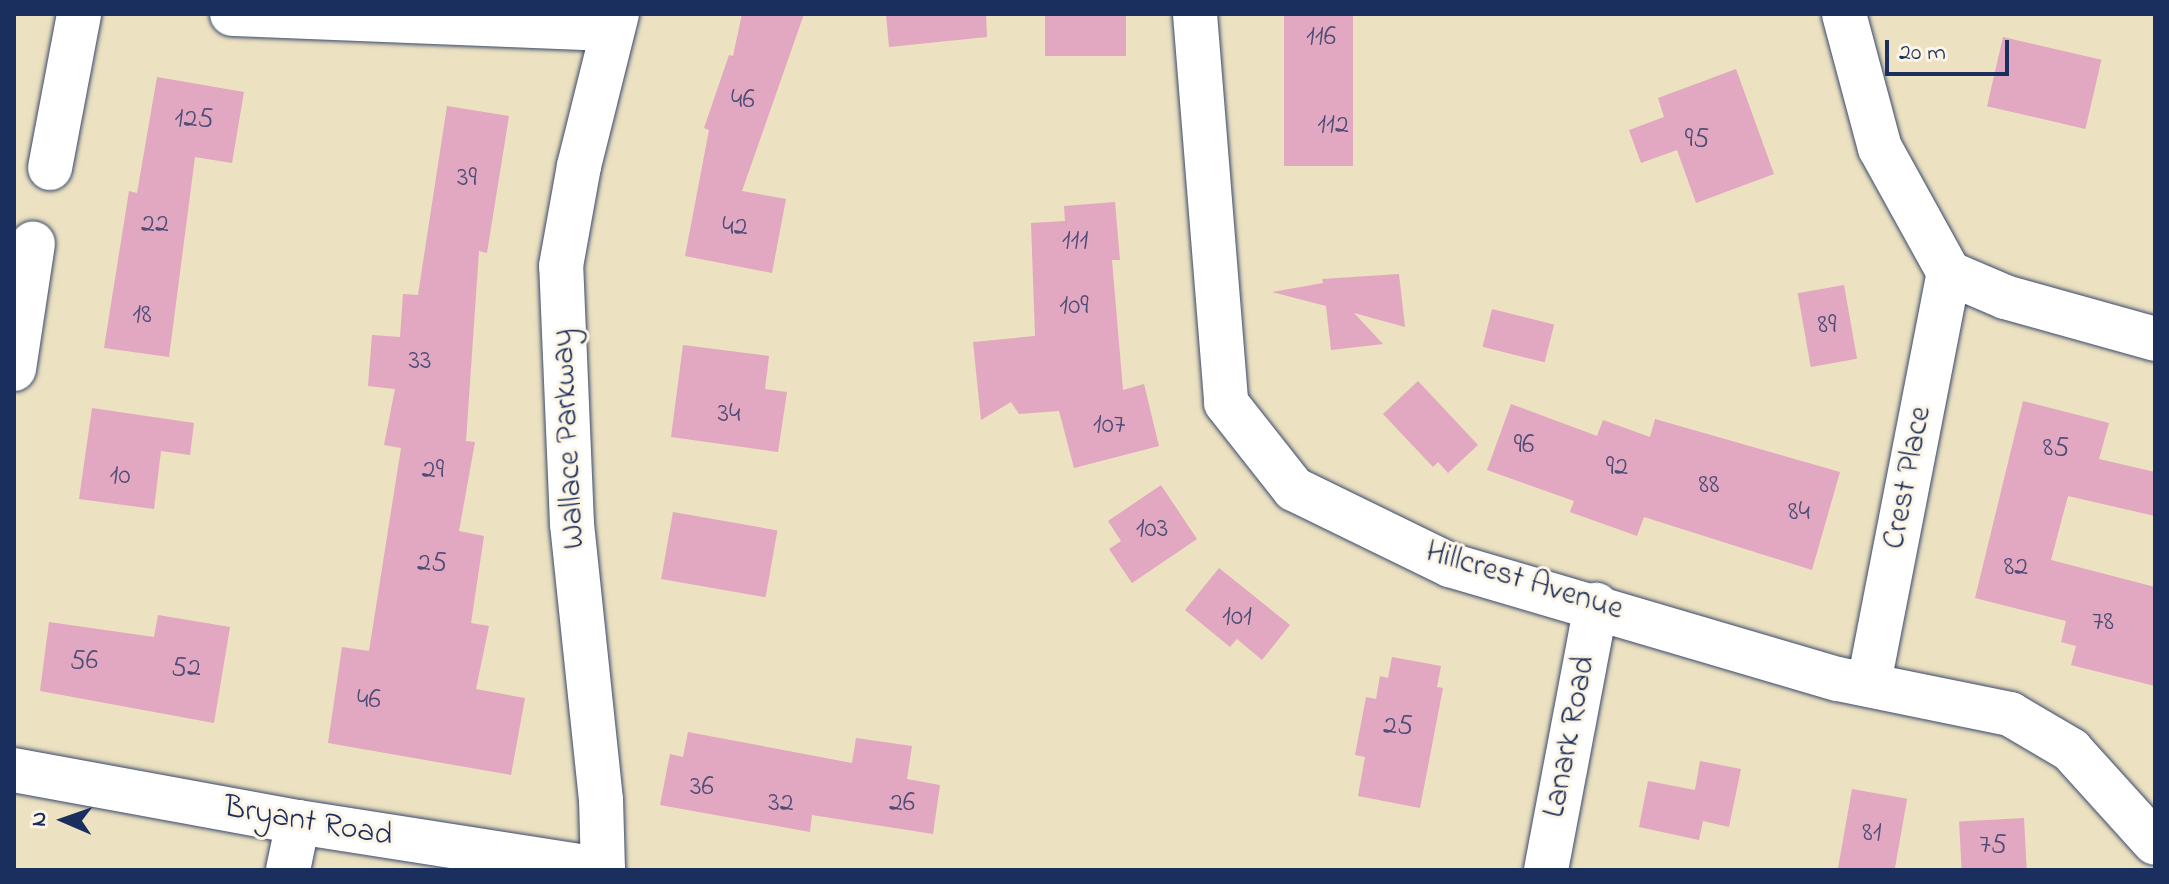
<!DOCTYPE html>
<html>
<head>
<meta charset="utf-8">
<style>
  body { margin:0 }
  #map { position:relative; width:2169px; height:884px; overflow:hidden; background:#ece1c0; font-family:"Indie Flower",sans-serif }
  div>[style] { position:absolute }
  .building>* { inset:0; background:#e2a7c1; transform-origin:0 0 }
  .roads { filter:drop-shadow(0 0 2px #3a4a6d) drop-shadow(0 0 2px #3a4a6d) }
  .minor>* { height:44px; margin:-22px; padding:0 22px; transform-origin:22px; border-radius:22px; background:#fff }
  span { translate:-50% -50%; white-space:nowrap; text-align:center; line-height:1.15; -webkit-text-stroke:6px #fcf5e5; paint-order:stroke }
  .number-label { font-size:28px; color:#4d4d77 }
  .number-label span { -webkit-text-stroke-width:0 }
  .street-label { font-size:32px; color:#1b2f5e }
  .frame { position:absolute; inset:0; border:16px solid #1b2f5e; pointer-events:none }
  .north { position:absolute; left:24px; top:780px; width:80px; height:80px; -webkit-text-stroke:6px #fcf5e5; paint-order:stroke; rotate:272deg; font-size:22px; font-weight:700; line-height:32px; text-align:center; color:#1b2f5e }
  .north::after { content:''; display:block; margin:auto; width:28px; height:36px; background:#1b2f5e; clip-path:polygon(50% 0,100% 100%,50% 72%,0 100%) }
  .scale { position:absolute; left:1885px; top:40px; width:124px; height:36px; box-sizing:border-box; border:4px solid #1b2f5e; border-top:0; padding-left:10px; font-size:24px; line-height:28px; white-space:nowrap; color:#1b2f5e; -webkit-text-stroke:6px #fcf5e5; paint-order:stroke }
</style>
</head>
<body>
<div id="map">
  <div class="building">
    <i style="clip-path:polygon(742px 14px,804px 14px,742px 191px,786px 199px,772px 273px,685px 256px,709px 130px,704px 128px,729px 55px,733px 56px)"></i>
    <i style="clip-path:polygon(886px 14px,986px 14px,987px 37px,889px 47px)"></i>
    <i style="left:1045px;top:14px;width:81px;height:42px"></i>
    <i style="left:1284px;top:14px;width:69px;height:152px"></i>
    <i style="left:2003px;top:37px;width:101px;height:71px;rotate:13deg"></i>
    <i style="clip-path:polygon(1736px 69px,1774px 174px,1696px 203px,1677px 150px,1641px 163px,1629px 130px,1664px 117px,1658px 98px)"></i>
    <i style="clip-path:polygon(157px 77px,244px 92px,232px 163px,195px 157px,169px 357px,104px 348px,129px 191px,137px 193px)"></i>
    <i style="clip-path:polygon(447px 106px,509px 116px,487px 253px,479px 251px,466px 441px,475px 442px,459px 531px,484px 536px,471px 623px,489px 626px,476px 689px,525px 698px,511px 775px,328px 743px,342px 647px,369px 651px,401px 448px,384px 445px,395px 389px,368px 386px,372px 335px,400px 337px,403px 294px,418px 295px)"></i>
    <i style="clip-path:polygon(1115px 202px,1120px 260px,1112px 260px,1123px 390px,1144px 384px,1159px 446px,1074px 468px,1059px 411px,1019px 414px,1011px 402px,981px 420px,973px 342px,1035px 336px,1031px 223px,1065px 221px,1064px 206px)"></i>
    <i style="clip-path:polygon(1399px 274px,1405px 327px,1354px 313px,1383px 344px,1331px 350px,1326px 306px,1272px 292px,1323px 283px,1322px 279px)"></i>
    <i style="left:1844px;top:285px;width:75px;height:47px;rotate:80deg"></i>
    <i style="left:1492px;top:309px;width:64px;height:39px;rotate:14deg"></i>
    <i style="clip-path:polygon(683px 345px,769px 356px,765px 389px,787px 392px,778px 452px,671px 437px)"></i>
    <i style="clip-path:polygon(1418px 381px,1478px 445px,1448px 473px,1438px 462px,1433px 467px,1383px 414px)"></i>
    <i style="clip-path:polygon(2023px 401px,2109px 423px,2099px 459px,2155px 472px,2155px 516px,2068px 496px,2051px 560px,2155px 587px,2155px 686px,2071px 665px,2076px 646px,2061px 642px,2066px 621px,1975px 598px)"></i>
    <i style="clip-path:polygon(1511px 404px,1597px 436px,1603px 420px,1650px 437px,1655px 419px,1840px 472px,1812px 570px,1644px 517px,1637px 536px,1570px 512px,1574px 501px,1487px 470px)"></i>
    <i style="clip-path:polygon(92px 408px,194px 423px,190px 455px,161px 451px,154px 509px,79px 499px)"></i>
    <i style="clip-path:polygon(1161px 485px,1197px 539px,1132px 583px,1109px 549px,1121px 541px,1108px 521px)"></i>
    <i style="left:673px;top:512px;width:106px;height:68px;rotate:10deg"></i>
    <i style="clip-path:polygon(1219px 568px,1290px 625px,1262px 660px,1237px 639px,1230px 647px,1185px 610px)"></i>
    <i style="clip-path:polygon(158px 615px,230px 627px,214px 723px,40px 691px,49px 622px,154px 637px)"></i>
    <i style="clip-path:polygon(1392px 657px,1441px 666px,1437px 687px,1443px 688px,1420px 808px,1358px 796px,1365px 757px,1355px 755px,1366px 697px,1376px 699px,1380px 676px,1388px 678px)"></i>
    <i style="clip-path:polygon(688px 732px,852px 763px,856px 738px,912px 746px,907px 779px,940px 785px,933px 834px,812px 815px,810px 832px,660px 805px,670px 754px,683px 757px)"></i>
    <i style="clip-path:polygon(1700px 761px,1741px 769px,1729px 827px,1703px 821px,1699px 840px,1639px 827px,1648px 781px,1695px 790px)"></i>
    <i style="left:1852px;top:789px;width:56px;height:82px;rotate:10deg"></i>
    <i style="left:2024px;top:818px;width:52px;height:65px;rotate:87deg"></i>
  </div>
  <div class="roads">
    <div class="minor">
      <i style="left:232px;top:14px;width:380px;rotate:2.3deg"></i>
      <i style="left:1195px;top:14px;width:390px;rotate:85.4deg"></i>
      <i style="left:1226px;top:403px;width:110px;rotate:51.7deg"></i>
      <i style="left:1294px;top:489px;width:174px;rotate:26deg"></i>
      <i style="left:1450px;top:565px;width:404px;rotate:16.4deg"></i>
      <i style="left:1838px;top:679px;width:176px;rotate:11.5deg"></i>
      <i style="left:2010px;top:714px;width:71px;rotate:30.5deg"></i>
      <i style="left:2071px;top:750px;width:125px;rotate:47.9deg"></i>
      <i style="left:1844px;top:14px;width:139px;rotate:75deg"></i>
      <i style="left:1880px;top:148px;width:143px;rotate:61.1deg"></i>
      <i style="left:1949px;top:273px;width:61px;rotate:23.2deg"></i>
      <i style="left:2005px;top:297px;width:156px;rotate:15.6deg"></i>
      <i style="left:50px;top:168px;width:157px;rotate:-79.3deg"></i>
      <i style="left:14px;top:369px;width:127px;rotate:-81.4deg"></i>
      <i style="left:1869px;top:683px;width:418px;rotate:-79deg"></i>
      <i style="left:14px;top:770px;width:289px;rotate:10.4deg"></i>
      <i style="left:298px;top:822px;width:309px;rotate:8.9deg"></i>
      <i style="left:288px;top:870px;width:49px;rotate:-78.2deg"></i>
      <i style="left:603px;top:870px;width:70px;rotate:-91.6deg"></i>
      <i style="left:601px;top:800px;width:278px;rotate:-96deg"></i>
      <i style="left:572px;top:524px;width:258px;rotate:-92.4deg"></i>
      <i style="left:561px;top:266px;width:102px;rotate:-79.8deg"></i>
      <i style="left:579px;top:166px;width:157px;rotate:-76deg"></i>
      <i style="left:1546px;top:870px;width:270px;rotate:-79.3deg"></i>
    </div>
  </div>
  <div class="number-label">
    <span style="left:1321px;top:38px">116</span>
    <span style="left:743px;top:101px">46</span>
    <span style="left:194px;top:120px">125</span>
    <span style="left:1333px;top:126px">112</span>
    <span style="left:1697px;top:140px">95</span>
    <span style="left:467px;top:179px">39</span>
    <span style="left:155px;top:225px">22</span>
    <span style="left:735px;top:228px">42</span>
    <span style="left:1075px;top:242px">111</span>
    <span style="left:1074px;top:307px">109</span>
    <span style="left:142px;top:316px">18</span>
    <span style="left:1827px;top:326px">89</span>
    <span style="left:420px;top:362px">33</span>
    <span style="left:729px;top:415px">34</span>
    <span style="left:1109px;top:426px">107</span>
    <span style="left:1524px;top:446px">96</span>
    <span style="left:2056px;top:449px">85</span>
    <span style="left:1617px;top:468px">92</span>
    <span style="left:433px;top:471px">29</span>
    <span style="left:120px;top:477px">10</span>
    <span style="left:1709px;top:486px">88</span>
    <span style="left:1799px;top:513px">84</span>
    <span style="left:1152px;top:530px">103</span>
    <span style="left:432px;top:564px">25</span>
    <span style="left:2016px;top:568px">82</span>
    <span style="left:1237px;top:618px">101</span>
    <span style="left:2103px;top:623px">78</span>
    <span style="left:84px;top:662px">56</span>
    <span style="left:186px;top:669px">52</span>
    <span style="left:369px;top:701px">46</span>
    <span style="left:1398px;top:727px">25</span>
    <span style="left:702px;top:788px">36</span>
    <span style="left:781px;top:804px">32</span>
    <span style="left:902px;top:804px">26</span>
    <span style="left:1872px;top:834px">81</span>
    <span style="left:1993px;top:846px">75</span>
  </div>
  <div class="street-label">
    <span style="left:570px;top:439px;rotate:-93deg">Wallace Parkway</span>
    <span style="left:1909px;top:478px;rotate:-79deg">Crest Place</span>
    <span style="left:1524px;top:582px;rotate:17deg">Hillcrest Avenue</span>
    <span style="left:1571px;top:737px;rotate:-79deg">Lanark Road</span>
    <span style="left:308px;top:823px;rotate:10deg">Bryant Road</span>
  </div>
  <div class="frame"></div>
  <div class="north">N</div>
  <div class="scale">20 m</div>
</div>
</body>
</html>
